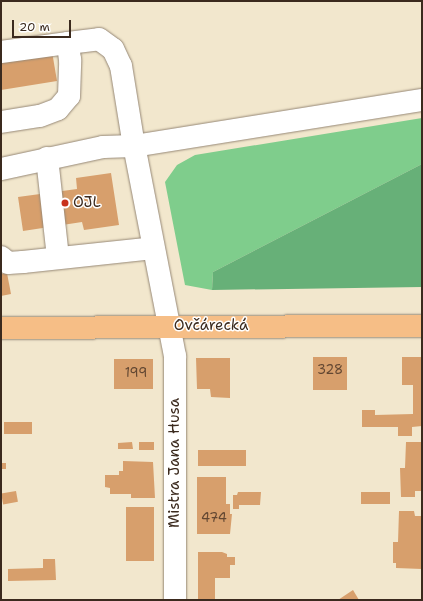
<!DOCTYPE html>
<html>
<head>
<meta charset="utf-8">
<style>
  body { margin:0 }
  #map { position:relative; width:423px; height:601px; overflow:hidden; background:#f2e7cd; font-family:"Shantell Sans",sans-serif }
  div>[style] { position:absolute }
  .green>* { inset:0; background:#7fcd8c }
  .forest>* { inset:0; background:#67b078 }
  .building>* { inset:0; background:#d79f6c; transform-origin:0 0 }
  .roads { filter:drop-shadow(0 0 1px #968876) drop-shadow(0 0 1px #968876) }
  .minor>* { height:22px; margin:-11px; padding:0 11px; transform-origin:11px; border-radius:11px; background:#fff }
  .major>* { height:22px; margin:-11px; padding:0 11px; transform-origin:11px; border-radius:11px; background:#f6be86 }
  .dots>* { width:11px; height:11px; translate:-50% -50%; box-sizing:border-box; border:2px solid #fff; border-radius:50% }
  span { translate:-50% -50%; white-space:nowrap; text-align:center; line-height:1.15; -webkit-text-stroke:3px #fff; paint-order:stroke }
  .number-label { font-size:13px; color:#624732 }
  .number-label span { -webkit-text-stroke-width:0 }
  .poi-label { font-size:15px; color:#3b2a1e }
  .left { translate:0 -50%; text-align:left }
  .street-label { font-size:15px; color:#3b2a1e }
  .frame { position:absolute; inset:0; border:2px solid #3b2a1e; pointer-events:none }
  .scale { position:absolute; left:12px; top:20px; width:59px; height:18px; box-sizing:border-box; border:2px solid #3b2a1e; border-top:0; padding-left:5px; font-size:12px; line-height:14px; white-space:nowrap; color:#3b2a1e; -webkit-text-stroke:3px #fff; paint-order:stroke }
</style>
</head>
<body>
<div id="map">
  <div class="green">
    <i style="clip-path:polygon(422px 118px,422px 164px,213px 272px,212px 290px,185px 285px,165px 182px,177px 165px,195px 155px)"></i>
  </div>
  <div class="forest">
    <i style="clip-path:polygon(422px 164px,422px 287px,212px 290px,213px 272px)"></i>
  </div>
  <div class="building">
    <i style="clip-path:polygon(49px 34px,57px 81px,1px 90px,1px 42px)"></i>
    <i style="clip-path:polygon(111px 173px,119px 225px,84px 230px,82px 222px,23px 231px,18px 197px,77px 189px,76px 178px)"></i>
    <i style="clip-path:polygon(7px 273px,11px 294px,1px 296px,1px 274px)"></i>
    <i style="left:313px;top:357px;width:34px;height:33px"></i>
    <i style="clip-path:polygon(402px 357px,422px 357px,422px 426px,412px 427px,412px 436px,398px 436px,398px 427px,362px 427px,362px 410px,375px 410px,375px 415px,413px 414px,413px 385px,402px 385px)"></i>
    <i style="clip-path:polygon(196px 358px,230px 358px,230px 398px,211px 397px,210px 389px,197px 389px)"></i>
    <i style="left:114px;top:359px;width:39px;height:30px"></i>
    <i style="left:4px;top:422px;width:28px;height:12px"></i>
    <i style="clip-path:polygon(132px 442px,133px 449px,118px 449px,118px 443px)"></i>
    <i style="left:139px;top:442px;width:15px;height:8px"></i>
    <i style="clip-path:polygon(406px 442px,422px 442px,422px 491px,415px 491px,415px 497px,401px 497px,400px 468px,405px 468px)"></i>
    <i style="left:198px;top:450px;width:48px;height:16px"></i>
    <i style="clip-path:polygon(123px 461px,153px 462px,155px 498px,131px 498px,131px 494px,110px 494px,110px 488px,105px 487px,105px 475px,119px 475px,119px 471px,123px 471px)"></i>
    <i style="left:1px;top:463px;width:5px;height:6px"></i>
    <i style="clip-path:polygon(197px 477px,226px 477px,226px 504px,230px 504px,230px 514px,232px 514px,230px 534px,197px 534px)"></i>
    <i style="left:16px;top:491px;width:11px;height:15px;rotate:80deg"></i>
    <i style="clip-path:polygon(238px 492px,261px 492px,260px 505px,239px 505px,239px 509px,233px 509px,233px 495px,237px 495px)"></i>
    <i style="left:361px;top:492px;width:29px;height:12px"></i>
    <i style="left:126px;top:507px;width:28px;height:54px"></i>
    <i style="clip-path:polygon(399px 511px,414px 511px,415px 516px,422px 516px,422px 569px,396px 568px,396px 563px,393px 563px,393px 542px,398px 542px)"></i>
    <i style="clip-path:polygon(198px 552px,222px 552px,227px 554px,227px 557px,235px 557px,235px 565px,230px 565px,230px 578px,215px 578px,215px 600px,198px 600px)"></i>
    <i style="clip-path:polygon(43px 559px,55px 559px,56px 580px,8px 581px,8px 569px,43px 568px)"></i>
    <i style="clip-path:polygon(353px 590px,359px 600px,338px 600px)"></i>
  </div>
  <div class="roads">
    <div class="minor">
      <i style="left:1px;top:52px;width:68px;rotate:-7.7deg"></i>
      <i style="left:1px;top:122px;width:39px;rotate:-9deg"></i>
      <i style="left:40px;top:116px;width:19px;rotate:-21deg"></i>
      <i style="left:58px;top:109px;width:17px;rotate:-50deg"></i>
      <i style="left:69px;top:96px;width:36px;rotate:-88deg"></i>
      <i style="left:70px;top:60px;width:17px;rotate:-97deg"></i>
      <i style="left:68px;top:43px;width:31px;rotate:-7deg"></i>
      <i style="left:99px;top:39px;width:17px;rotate:36deg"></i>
      <i style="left:113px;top:49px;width:19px;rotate:65deg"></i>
      <i style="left:121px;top:66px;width:81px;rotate:80.8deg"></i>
      <i style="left:134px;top:146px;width:31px;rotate:178deg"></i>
      <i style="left:103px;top:147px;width:104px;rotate:167.8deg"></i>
      <i style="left:47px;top:158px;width:100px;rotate:83.7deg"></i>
      <i style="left:1px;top:257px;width:9px;rotate:41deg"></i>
      <i style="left:8px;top:263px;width:15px;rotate:-4deg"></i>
      <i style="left:23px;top:262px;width:131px;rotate:-6.1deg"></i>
      <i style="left:175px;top:600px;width:244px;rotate:-90deg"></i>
      <i style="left:175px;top:356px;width:214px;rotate:-101deg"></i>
      <i style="left:134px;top:146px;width:292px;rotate:-9.1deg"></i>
    </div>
    <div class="major">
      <i style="left:1px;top:328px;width:421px;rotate:-0.3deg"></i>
    </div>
  </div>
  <div class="dots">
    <i style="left:65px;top:203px;background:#c8321e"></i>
  </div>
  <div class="number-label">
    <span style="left:330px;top:370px">328</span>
    <span style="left:136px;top:373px">199</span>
    <span style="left:214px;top:518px">474</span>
  </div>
  <div class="poi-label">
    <span class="left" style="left:73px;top:203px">OJL</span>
  </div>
  <div class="street-label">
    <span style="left:211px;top:326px">Ovčárecká</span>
    <span style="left:175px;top:463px;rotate:-90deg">Mistra Jana Husa</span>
  </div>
  <div class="frame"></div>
  <div class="scale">20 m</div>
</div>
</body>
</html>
